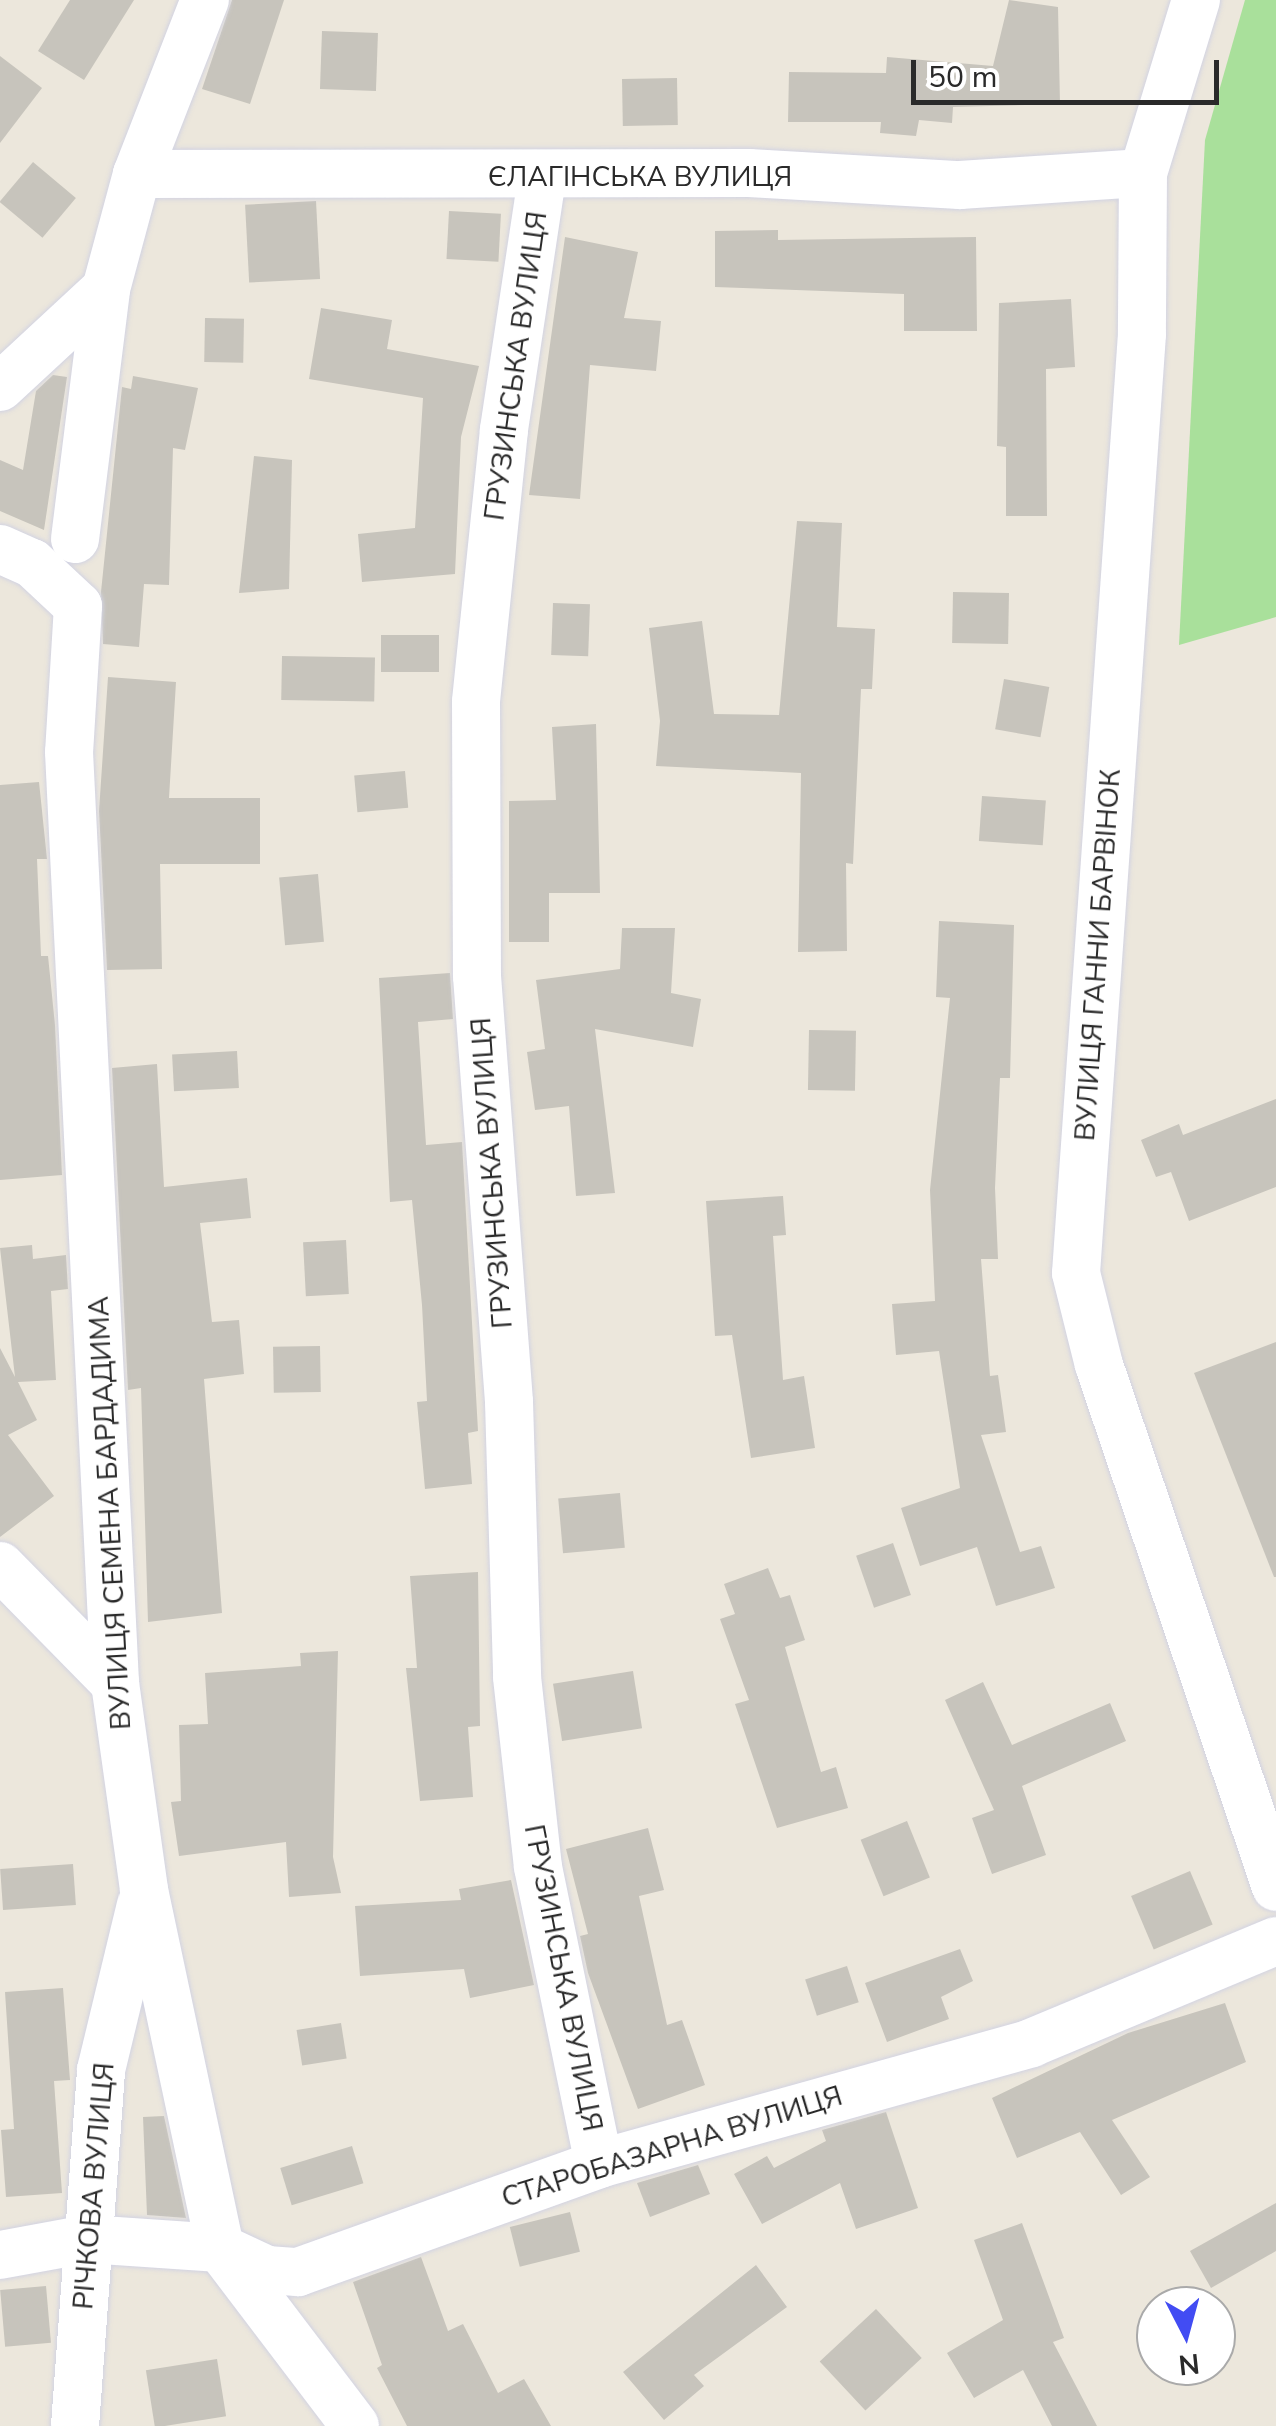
<!DOCTYPE html>
<html>
<head>
<meta charset="utf-8">
<style>
  body { margin:0 }
  #map { position:relative; width:1276px; height:2426px; overflow:hidden; background:#ece7dc; font-family:"Nunito Sans",sans-serif }
  div>[style] { position:absolute }
  .green>* { inset:0; background:#a9e09b }
  .building>* { inset:0; background:#c7c4bc; transform-origin:0 0 }
  .roads { filter:drop-shadow(0 0 2px #d2d3e2) drop-shadow(0 0 2px #d2d3e2) }
  .minor>* { height:48px; margin:-24px; padding:0 24px; transform-origin:24px; border-radius:24px; background:#fff }
  span { translate:-50% -50%; white-space:nowrap; text-align:center; line-height:1.15; -webkit-text-stroke:8px #fff; paint-order:stroke }
  .street-label { font-size:28px; color:#2a2a2a }
  .north { position:absolute; left:1136px; top:2286px; width:100px; height:100px; box-sizing:border-box; background:#fff; border:2px solid #aaa; border-radius:50%; rotate:174deg; font-size:28px; font-weight:700; line-height:40px; text-align:center; color:#2a2a2a }
  .north::after { content:''; display:block; margin:auto; width:35px; height:45px; background:#424cf3; clip-path:polygon(50% 0,100% 100%,50% 72%,0 100%) }
  .scale { position:absolute; left:911px; top:60px; width:308px; height:45px; box-sizing:border-box; border:5px solid #2a2a2a; border-top:0; padding-left:12px; font-size:30px; line-height:35px; white-space:nowrap; color:#2a2a2a; -webkit-text-stroke:8px #fff; paint-order:stroke }
</style>
</head>
<body>
<div id="map">
  <div class="green">
    <i style="clip-path:polygon(1245px 0,1276px 0,1276px 617px,1179px 645px,1205px 140px)"></i>
  </div>
  <div class="building">
    <i style="clip-path:polygon(70px 0,134px 0,84px 80px,38px 51px)"></i>
    <i style="clip-path:polygon(232px 0,284px 0,250px 104px,202px 89px)"></i>
    <i style="clip-path:polygon(1009px 0,1058px 7px,1060px 104px,953px 107px,952px 123px,919px 120px,916px 136px,880px 133px,881px 122px,788px 122px,789px 72px,886px 73px,887px 57px,993px 66px)"></i>
    <i style="left:322px;top:31px;width:56px;height:58px;rotate:2deg"></i>
    <i style="clip-path:polygon(0 56px,42px 88px,0 143px)"></i>
    <i style="left:677px;top:78px;width:47px;height:55px;rotate:89deg"></i>
    <i style="left:33px;top:162px;width:56px;height:52px;rotate:40deg"></i>
    <i style="left:316px;top:201px;width:78px;height:71px;rotate:87deg"></i>
    <i style="left:449px;top:211px;width:52px;height:48px;rotate:3deg"></i>
    <i style="clip-path:polygon(778px 230px,778px 240px,976px 237px,977px 331px,904px 331px,904px 294px,715px 287px,715px 231px)"></i>
    <i style="clip-path:polygon(565px 237px,638px 252px,624px 318px,661px 321px,656px 371px,590px 365px,580px 499px,529px 495px)"></i>
    <i style="clip-path:polygon(1071px 299px,1075px 367px,1046px 369px,1047px 516px,1006px 516px,1006px 447px,997px 446px,999px 303px)"></i>
    <i style="clip-path:polygon(321px 308px,392px 320px,387px 349px,479px 366px,461px 437px,455px 574px,362px 582px,358px 534px,415px 528px,423px 398px,309px 379px)"></i>
    <i style="left:205px;top:318px;width:39px;height:44px;rotate:1deg"></i>
    <i style="clip-path:polygon(53px 375px,67px 377px,44px 530px,0 511px,0 460px,23px 470px,36px 391px)"></i>
    <i style="clip-path:polygon(133px 376px,198px 388px,185px 450px,173px 448px,169px 585px,144px 584px,139px 647px,103px 644px,101px 592px,122px 387px,131px 389px)"></i>
    <i style="clip-path:polygon(254px 456px,292px 460px,289px 589px,239px 593px)"></i>
    <i style="clip-path:polygon(797px 521px,842px 523px,837px 627px,875px 629px,872px 689px,861px 689px,853px 864px,846px 863px,847px 951px,798px 952px,801px 773px,656px 766px,660px 721px,649px 628px,702px 621px,714px 714px,779px 715px)"></i>
    <i style="left:953px;top:592px;width:56px;height:51px;rotate:1deg"></i>
    <i style="left:553px;top:603px;width:37px;height:52px;rotate:2deg"></i>
    <i style="left:381px;top:635px;width:58px;height:37px"></i>
    <i style="left:282px;top:656px;width:93px;height:44px;rotate:1deg"></i>
    <i style="clip-path:polygon(108px 677px,176px 682px,169px 798px,260px 798px,260px 864px,160px 864px,162px 969px,107px 970px,99px 811px)"></i>
    <i style="left:1004px;top:679px;width:46px;height:51px;rotate:10deg"></i>
    <i style="clip-path:polygon(596px 724px,600px 893px,549px 893px,549px 942px,509px 942px,509px 801px,556px 800px,552px 727px)"></i>
    <i style="left:405px;top:771px;width:37px;height:51px;rotate:85deg"></i>
    <i style="clip-path:polygon(39px 782px,47px 859px,37px 859px,41px 956px,48px 956px,55px 1025px,62px 1175px,0 1180px,0 785px)"></i>
    <i style="left:982px;top:796px;width:64px;height:45px;rotate:4deg"></i>
    <i style="left:318px;top:874px;width:68px;height:39px;rotate:85deg"></i>
    <i style="clip-path:polygon(939px 921px,1014px 925px,1010px 1078px,1000px 1078px,995px 1188px,998px 1259px,981px 1259px,990px 1376px,998px 1375px,1006px 1432px,981px 1435px,1020px 1552px,1041px 1546px,1055px 1588px,996px 1606px,977px 1547px,920px 1566px,901px 1508px,960px 1488px,939px 1351px,896px 1355px,892px 1304px,935px 1301px,930px 1190px,950px 998px,936px 997px)"></i>
    <i style="clip-path:polygon(622px 928px,675px 928px,671px 993px,701px 999px,693px 1047px,595px 1029px,615px 1193px,576px 1196px,569px 1106px,535px 1110px,527px 1052px,545px 1049px,536px 980px,620px 969px)"></i>
    <i style="clip-path:polygon(450px 973px,453px 1019px,418px 1022px,426px 1145px,462px 1142px,478px 1431px,468px 1433px,472px 1484px,425px 1489px,417px 1402px,427px 1401px,422px 1305px,412px 1200px,390px 1202px,379px 978px)"></i>
    <i style="left:809px;top:1030px;width:47px;height:60px;rotate:1deg"></i>
    <i style="left:237px;top:1051px;width:37px;height:65px;rotate:87deg"></i>
    <i style="clip-path:polygon(157px 1064px,164px 1187px,247px 1178px,251px 1218px,200px 1223px,212px 1322px,239px 1320px,244px 1374px,204px 1379px,222px 1613px,148px 1622px,141px 1388px,128px 1390px,112px 1068px)"></i>
    <i style="clip-path:polygon(1276px 1099px,1276px 1187px,1189px 1221px,1171px 1172px,1156px 1177px,1141px 1140px,1179px 1124px,1183px 1135px)"></i>
    <i style="clip-path:polygon(783px 1196px,786px 1235px,773px 1236px,783px 1380px,804px 1376px,815px 1448px,751px 1458px,732px 1335px,715px 1336px,706px 1201px)"></i>
    <i style="left:346px;top:1240px;width:54px;height:43px;rotate:87deg"></i>
    <i style="clip-path:polygon(32px 1245px,33px 1259px,66px 1255px,68px 1289px,51px 1291px,56px 1380px,18px 1382px,37px 1420px,8px 1435px,54px 1496px,0 1537px,0 1348px,15px 1377px,0 1248px)"></i>
    <i style="clip-path:polygon(1276px 1342px,1276px 1577px,1274px 1577px,1194px 1373px)"></i>
    <i style="left:320px;top:1346px;width:46px;height:47px;rotate:89deg"></i>
    <i style="left:620px;top:1493px;width:55px;height:62px;rotate:85deg"></i>
    <i style="left:893px;top:1543px;width:55px;height:39px;rotate:71deg"></i>
    <i style="clip-path:polygon(768px 1568px,780px 1598px,790px 1595px,805px 1640px,785px 1647px,821px 1772px,836px 1767px,848px 1808px,777px 1828px,735px 1704px,749px 1700px,720px 1619px,735px 1614px,724px 1584px)"></i>
    <i style="clip-path:polygon(478px 1572px,480px 1726px,468px 1727px,473px 1797px,420px 1801px,406px 1668px,417px 1668px,410px 1576px)"></i>
    <i style="clip-path:polygon(338px 1651px,333px 1857px,341px 1893px,289px 1897px,286px 1842px,179px 1856px,171px 1802px,181px 1801px,179px 1725px,208px 1724px,205px 1673px,301px 1666px,300px 1653px)"></i>
    <i style="left:633px;top:1671px;width:58px;height:81px;rotate:81deg"></i>
    <i style="clip-path:polygon(983px 1682px,1012px 1745px,1110px 1703px,1126px 1741px,1022px 1786px,1046px 1855px,992px 1874px,972px 1818px,994px 1810px,945px 1700px)"></i>
    <i style="left:907px;top:1821px;width:61px;height:50px;rotate:68deg"></i>
    <i style="clip-path:polygon(648px 1828px,664px 1890px,639px 1896px,667px 2025px,682px 2020px,705px 2085px,638px 2109px,588px 1973px,580px 1936px,588px 1934px,566px 1849px)"></i>
    <i style="left:73px;top:1864px;width:41px;height:73px;rotate:86deg"></i>
    <i style="left:1190px;top:1871px;width:58px;height:64px;rotate:67deg"></i>
    <i style="clip-path:polygon(511px 1880px,534px 1985px,470px 1998px,464px 1969px,360px 1976px,355px 1906px,461px 1900px,459px 1889px)"></i>
    <i style="clip-path:polygon(960px 1949px,973px 1981px,941px 1997px,949px 2019px,887px 2042px,865px 1983px)"></i>
    <i style="left:847px;top:1966px;width:38px;height:44px;rotate:72deg"></i>
    <i style="clip-path:polygon(63px 1988px,70px 2080px,54px 2081px,62px 2193px,6px 2197px,1px 2130px,14px 2129px,5px 1992px)"></i>
    <i style="clip-path:polygon(1225px 2003px,1246px 2062px,1112px 2120px,1150px 2177px,1121px 2195px,1080px 2132px,1017px 2158px,992px 2098px,1128px 2033px)"></i>
    <i style="left:341px;top:2023px;width:36px;height:45px;rotate:81deg"></i>
    <i style="clip-path:polygon(886px 2112px,918px 2208px,856px 2229px,840px 2183px,762px 2224px,734px 2174px,767px 2156px,774px 2168px,826px 2141px,822px 2130px)"></i>
    <i style="clip-path:polygon(164px 2116px,186px 2218px,147px 2215px,143px 2117px)"></i>
    <i style="left:352px;top:2146px;width:39px;height:75px;rotate:73deg"></i>
    <i style="clip-path:polygon(698px 2165px,710px 2194px,650px 2217px,637px 2183px)"></i>
    <i style="clip-path:polygon(1276px 2203px,1276px 2251px,1211px 2288px,1190px 2251px)"></i>
    <i style="left:570px;top:2212px;width:41px;height:62px;rotate:76deg"></i>
    <i style="clip-path:polygon(1022px 2223px,1064px 2338px,1053px 2342px,1097px 2426px,1052px 2426px,1023px 2370px,974px 2398px,947px 2353px,1003px 2320px,974px 2240px)"></i>
    <i style="clip-path:polygon(421px 2257px,448px 2331px,463px 2324px,498px 2393px,524px 2379px,551px 2426px,407px 2426px,377px 2368px,382px 2365px,353px 2282px)"></i>
    <i style="clip-path:polygon(756px 2265px,787px 2307px,694px 2375px,704px 2386px,664px 2420px,623px 2372px)"></i>
    <i style="left:46px;top:2286px;width:57px;height:46px;rotate:85deg"></i>
    <i style="left:876px;top:2309px;width:67px;height:77px;rotate:47deg"></i>
    <i style="left:217px;top:2359px;width:58px;height:72px;rotate:81deg"></i>
  </div>
  <div class="roads">
    <div class="minor">
      <i style="left:1196px;top:0;width:181px;rotate:107deg"></i>
      <i style="left:1143px;top:173px;width:161px;rotate:90.4deg"></i>
      <i style="left:1142px;top:334px;width:941px;rotate:94.02deg"></i>
      <i style="left:1076px;top:1273px;width:95px;rotate:76deg"></i>
      <i style="left:1099px;top:1365px;width:551px;rotate:71.27deg"></i>
      <i style="left:137px;top:174px;width:612px;rotate:-0.09deg"></i>
      <i style="left:749px;top:173px;width:211px;rotate:3.3deg"></i>
      <i style="left:960px;top:185px;width:183px;rotate:-3.8deg"></i>
      <i style="left:542px;top:178px;width:255px;rotate:98.6deg"></i>
      <i style="left:504px;top:430px;width:273px;rotate:95.9deg"></i>
      <i style="left:476px;top:702px;width:274px;rotate:89.8deg"></i>
      <i style="left:477px;top:976px;width:427px;rotate:85.7deg"></i>
      <i style="left:509px;top:1402px;width:275px;rotate:88.3deg"></i>
      <i style="left:517px;top:1677px;width:191px;rotate:83.7deg"></i>
      <i style="left:538px;top:1867px;width:303px;rotate:78.4deg"></i>
      <i style="left:0;top:387px;width:144px;rotate:-42.8deg"></i>
      <i style="left:75px;top:539px;width:252px;rotate:-82.9deg"></i>
      <i style="left:106px;top:289px;width:119px;rotate:-74.9deg"></i>
      <i style="left:137px;top:174px;width:187px;rotate:-68.7deg"></i>
      <i style="left:0;top:549px;width:35px;rotate:24deg"></i>
      <i style="left:32px;top:563px;width:63px;rotate:43.1deg"></i>
      <i style="left:78px;top:606px;width:146px;rotate:93.5deg"></i>
      <i style="left:69px;top:752px;width:932px;rotate:87.17deg"></i>
      <i style="left:115px;top:1683px;width:209px;rotate:82deg"></i>
      <i style="left:144px;top:1890px;width:366px;rotate:78deg"></i>
      <i style="left:220px;top:2248px;width:223px;rotate:52.8deg"></i>
      <i style="left:0;top:1566px;width:164px;rotate:45.5deg"></i>
      <i style="left:0;top:2255px;width:88px;rotate:-10.4deg"></i>
      <i style="left:87px;top:2239px;width:133px;rotate:3.9deg"></i>
      <i style="left:220px;top:2248px;width:52px;rotate:25.1deg"></i>
      <i style="left:267px;top:2270px;width:31px;rotate:4deg"></i>
      <i style="left:298px;top:2272px;width:320px;rotate:-19.7deg"></i>
      <i style="left:599px;top:2164px;width:449px;rotate:-15.6deg"></i>
      <i style="left:1031px;top:2043px;width:265px;rotate:-22.6deg"></i>
      <i style="left:75px;top:2426px;width:357px;rotate:-85.8deg"></i>
      <i style="left:101px;top:2070px;width:170px;rotate:-76.4deg"></i>
    </div>
  </div>
  <div class="street-label">
    <span style="left:640px;top:177px">ЄЛАГІНСЬКА ВУЛИЦЯ</span>
    <span style="left:516px;top:366px;rotate:-82deg">ГРУЗИНСЬКА ВУЛИЦЯ</span>
    <span style="left:1098px;top:955px;rotate:-86deg">ВУЛИЦЯ ГАННИ БАРВІНОК</span>
    <span style="left:492px;top:1173px;rotate:-94deg">ГРУЗИНСЬКА ВУЛИЦЯ</span>
    <span style="left:110px;top:1513px;rotate:-93deg">ВУЛИЦЯ СЕМЕНА БАРДАДИМА</span>
    <span style="left:563px;top:1978px;rotate:79deg">ГРУЗИНСЬКА ВУЛИЦЯ</span>
    <span style="left:672px;top:2147px;rotate:-17deg">СТАРОБАЗАРНА ВУЛИЦЯ</span>
    <span style="left:94px;top:2186px;rotate:-85deg">РІЧКОВА ВУЛИЦЯ</span>
  </div>
  <div class="north">N</div>
  <div class="scale">50 m</div>
</div>
</body>
</html>
